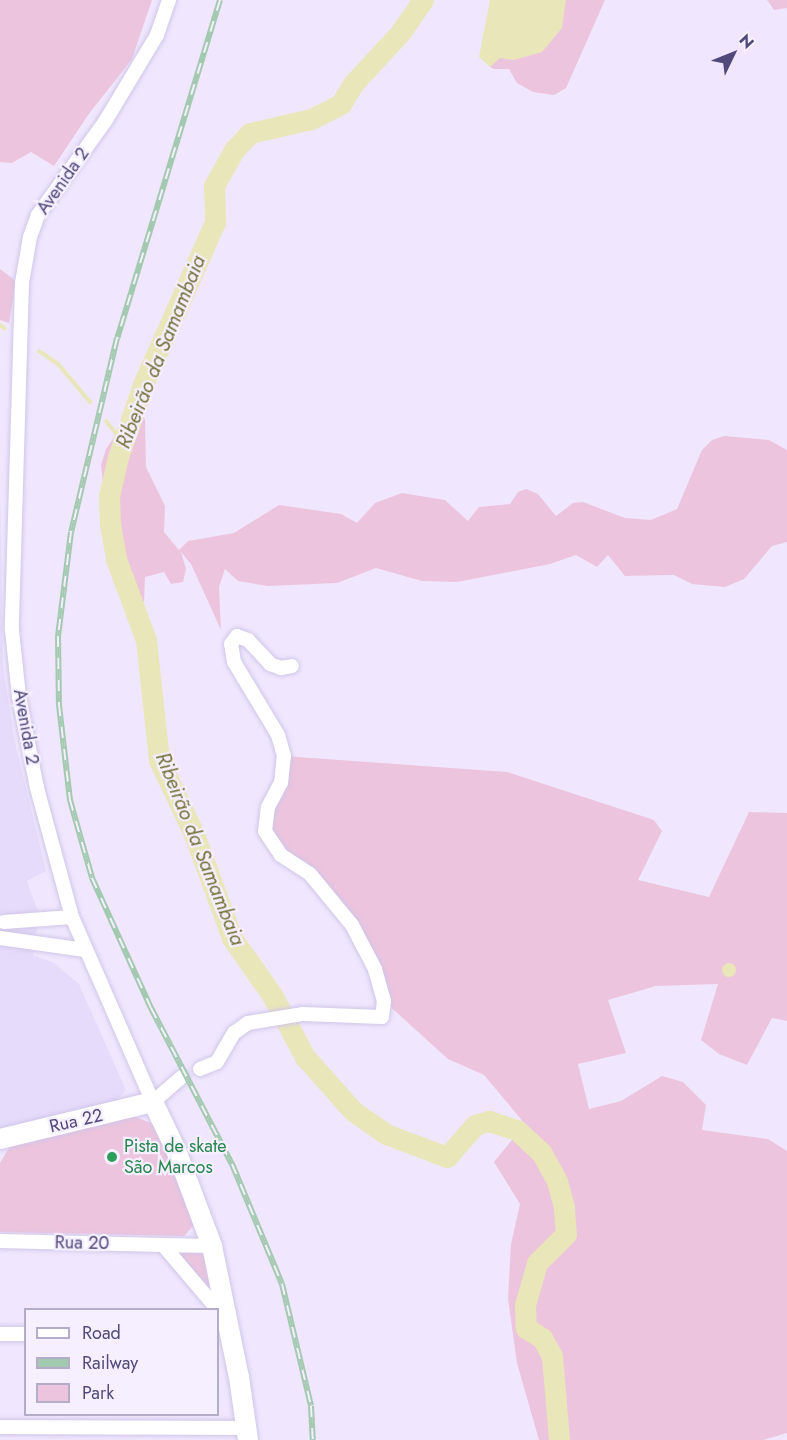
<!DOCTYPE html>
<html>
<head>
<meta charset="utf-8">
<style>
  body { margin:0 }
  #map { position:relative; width:787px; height:1440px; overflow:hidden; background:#f0e7fe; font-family:Jost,sans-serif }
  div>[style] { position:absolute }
  .residential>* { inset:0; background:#e6dbfb }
  .green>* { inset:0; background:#edc4dd }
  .water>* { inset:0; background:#e9e6b9 }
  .round { border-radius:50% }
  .stream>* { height:4px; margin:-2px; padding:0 2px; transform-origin:2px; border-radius:2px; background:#e9e6b9 }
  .river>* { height:21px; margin:-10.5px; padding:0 10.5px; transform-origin:10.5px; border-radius:10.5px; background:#e9e6b9 }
  .roads { filter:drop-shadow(0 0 2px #d0c6e8) drop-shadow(0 0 2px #d0c6e8) }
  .street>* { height:14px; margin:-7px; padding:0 7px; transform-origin:7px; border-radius:7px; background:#fff }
  .secondary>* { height:20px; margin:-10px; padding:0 10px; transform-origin:10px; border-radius:10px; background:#fff }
  .rail>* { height:6px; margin-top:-3px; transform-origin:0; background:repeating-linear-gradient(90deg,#f5efff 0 11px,#a3c9b0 0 22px); box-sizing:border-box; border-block:2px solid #a3c9b0 }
  .dots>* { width:16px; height:16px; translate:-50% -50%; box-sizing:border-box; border:3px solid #f5efff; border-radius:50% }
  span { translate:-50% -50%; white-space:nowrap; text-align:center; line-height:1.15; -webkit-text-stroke:4.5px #f5efff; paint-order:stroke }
  .street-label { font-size:18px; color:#50497a }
  .leisure-label { font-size:18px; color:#27864d }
  .left { translate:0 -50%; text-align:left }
  .water-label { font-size:20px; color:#716f35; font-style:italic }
  .legend { position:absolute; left:24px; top:1308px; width:195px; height:108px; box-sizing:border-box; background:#f5efff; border:2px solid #b3adca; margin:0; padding:8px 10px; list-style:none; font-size:18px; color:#50497a }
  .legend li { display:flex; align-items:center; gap:12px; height:30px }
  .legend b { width:30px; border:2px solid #b3adca }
  .north { position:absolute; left:703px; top:24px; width:60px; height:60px; -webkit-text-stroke:4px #f5efff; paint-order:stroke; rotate:47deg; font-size:16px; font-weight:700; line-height:24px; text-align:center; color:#50497a }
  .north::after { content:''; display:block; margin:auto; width:21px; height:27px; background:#50497a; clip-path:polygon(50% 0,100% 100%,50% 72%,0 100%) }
</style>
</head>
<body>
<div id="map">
  <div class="residential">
    <i style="clip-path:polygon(0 483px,3px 667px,15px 743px,46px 871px,27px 881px,39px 915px,33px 955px,54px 963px,79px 984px,126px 1090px,116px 1102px,0 1130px)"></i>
  </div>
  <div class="green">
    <i style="clip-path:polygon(0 0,152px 0,132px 59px,88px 115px,54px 166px,31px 152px,12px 163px,0 162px)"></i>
    <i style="clip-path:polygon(551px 0,605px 0,566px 88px,554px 95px,533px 92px,517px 83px,509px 69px,493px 69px,488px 65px)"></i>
    <i style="clip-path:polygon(767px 0,787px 0,787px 8px,774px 10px)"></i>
    <i style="clip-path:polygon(0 269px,16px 281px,9px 323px,0 320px)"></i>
    <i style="clip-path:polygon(131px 413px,140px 413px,145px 419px,146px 467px,165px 506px,164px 532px,179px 550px,188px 541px,234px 533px,279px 505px,341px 514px,357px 523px,375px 503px,402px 493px,445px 500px,468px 521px,479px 507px,510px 504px,518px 492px,526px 489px,538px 494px,556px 516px,573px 503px,583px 502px,625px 518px,651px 520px,677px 509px,702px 450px,712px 440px,724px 436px,769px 440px,787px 450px,787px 542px,772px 546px,744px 579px,725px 587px,692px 584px,674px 575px,625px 576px,608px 555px,597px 567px,576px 555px,550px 564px,457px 582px,422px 581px,376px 568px,337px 583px,268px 586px,238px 581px,225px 569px,219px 587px,221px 630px,191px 564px,181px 552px,186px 569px,183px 582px,171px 584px,164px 572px,145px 577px,144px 602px,128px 587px,110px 554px,101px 465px,106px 449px)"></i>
    <i style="clip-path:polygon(284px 756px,507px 772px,654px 820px,662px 831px,638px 880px,709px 897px,749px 812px,787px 813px,787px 1021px,772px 1018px,747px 1065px,719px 1054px,701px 1040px,718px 984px,656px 986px,608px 1000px,626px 1053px,578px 1064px,589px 1109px,621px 1101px,662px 1076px,683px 1082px,706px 1105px,702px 1130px,768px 1139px,787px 1151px,787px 1433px,763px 1440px,539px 1440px,517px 1363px,508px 1299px,511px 1244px,520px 1204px,494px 1162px,525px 1124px,484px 1075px,448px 1059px,384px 1001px,352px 925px,265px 831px)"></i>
    <i style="clip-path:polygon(131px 1115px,153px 1124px,160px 1134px,195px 1224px,184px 1236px,0 1232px,0 1163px,9px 1148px,18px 1141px)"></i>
    <i style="clip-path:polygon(174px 1250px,204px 1250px,219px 1304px)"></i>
  </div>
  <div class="water">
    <i style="clip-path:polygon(490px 0,566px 0,562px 28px,542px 52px,514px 60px,500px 58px,490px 67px,479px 57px)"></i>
    <i class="round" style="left:722px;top:963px;width:14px;height:14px"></i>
  </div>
  <div class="stream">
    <i style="left:0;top:325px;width:6px;rotate:39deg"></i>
    <i style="left:39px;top:351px;width:23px;rotate:34deg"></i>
    <i style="left:58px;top:364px;width:50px;rotate:49.9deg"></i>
    <i style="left:106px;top:421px;width:27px;rotate:51deg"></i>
  </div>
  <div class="river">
    <i style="left:423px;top:0;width:40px;rotate:124.9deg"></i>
    <i style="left:400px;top:33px;width:69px;rotate:132.7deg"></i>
    <i style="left:353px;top:84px;width:23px;rotate:121deg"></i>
    <i style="left:341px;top:104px;width:34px;rotate:153deg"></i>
    <i style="left:311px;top:119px;width:63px;rotate:167.1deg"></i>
    <i style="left:250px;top:133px;width:23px;rotate:133deg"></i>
    <i style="left:234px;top:150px;width:41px;rotate:119.1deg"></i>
    <i style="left:214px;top:186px;width:36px;rotate:88deg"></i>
    <i style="left:215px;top:222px;width:175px;rotate:113.9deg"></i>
    <i style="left:144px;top:382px;width:79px;rotate:109.1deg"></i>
    <i style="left:118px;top:457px;width:40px;rotate:103deg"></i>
    <i style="left:109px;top:496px;width:28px;rotate:88deg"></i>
    <i style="left:110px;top:524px;width:36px;rotate:80deg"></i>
    <i style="left:116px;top:559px;width:86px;rotate:69.7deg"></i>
    <i style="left:146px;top:640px;width:121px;rotate:83.8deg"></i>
    <i style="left:159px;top:760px;width:82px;rotate:64.7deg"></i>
    <i style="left:194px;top:834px;width:111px;rotate:69.9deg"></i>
    <i style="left:232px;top:938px;width:70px;rotate:54.9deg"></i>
    <i style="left:272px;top:995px;width:70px;rotate:62deg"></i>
    <i style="left:305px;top:1057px;width:72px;rotate:48.4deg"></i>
    <i style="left:353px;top:1111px;width:40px;rotate:34.9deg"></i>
    <i style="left:386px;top:1134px;width:65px;rotate:20.7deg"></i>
    <i style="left:447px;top:1157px;width:43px;rotate:-48.8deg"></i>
    <i style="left:475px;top:1125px;width:15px;rotate:-16deg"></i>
    <i style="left:489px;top:1121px;width:29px;rotate:18deg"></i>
    <i style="left:517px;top:1130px;width:33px;rotate:43deg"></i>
    <i style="left:541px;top:1152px;width:33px;rotate:61deg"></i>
    <i style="left:557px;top:1181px;width:28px;rotate:75deg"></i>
    <i style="left:564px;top:1208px;width:26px;rotate:86deg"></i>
    <i style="left:566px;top:1234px;width:41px;rotate:135deg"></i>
    <i style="left:537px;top:1263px;width:44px;rotate:105.9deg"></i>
    <i style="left:525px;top:1305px;width:23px;rotate:88deg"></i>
    <i style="left:526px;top:1328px;width:19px;rotate:32deg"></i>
    <i style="left:542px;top:1338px;width:21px;rotate:61deg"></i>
    <i style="left:552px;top:1356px;width:84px;rotate:85.2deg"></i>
  </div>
  <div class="roads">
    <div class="street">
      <i style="left:169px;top:0;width:37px;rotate:109deg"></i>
      <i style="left:157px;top:35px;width:99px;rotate:121deg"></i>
      <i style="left:106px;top:120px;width:117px;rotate:125.6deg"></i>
      <i style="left:38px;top:215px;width:23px;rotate:110deg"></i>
      <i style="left:30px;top:237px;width:47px;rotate:99.9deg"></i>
      <i style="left:22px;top:283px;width:347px;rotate:91.7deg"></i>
      <i style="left:12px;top:630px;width:67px;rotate:84deg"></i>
      <i style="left:19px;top:697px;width:93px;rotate:78.8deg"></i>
      <i style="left:37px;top:788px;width:134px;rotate:74.8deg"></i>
      <i style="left:72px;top:917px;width:202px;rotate:66.4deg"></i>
      <i style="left:153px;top:1102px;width:38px;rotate:-41deg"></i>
      <i style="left:4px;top:922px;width:68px;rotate:-4.2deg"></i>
      <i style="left:0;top:938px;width:86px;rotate:8deg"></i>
      <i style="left:200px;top:1069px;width:18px;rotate:-22deg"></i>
      <i style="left:217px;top:1062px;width:34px;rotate:-60deg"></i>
      <i style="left:234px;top:1033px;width:17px;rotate:-36deg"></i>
      <i style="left:248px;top:1023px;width:56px;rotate:-9.3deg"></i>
      <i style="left:303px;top:1014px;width:79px;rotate:2.2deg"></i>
      <i style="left:382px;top:1017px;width:16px;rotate:-83deg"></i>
      <i style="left:384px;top:1001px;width:33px;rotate:-106deg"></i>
      <i style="left:375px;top:969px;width:50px;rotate:-117.6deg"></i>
      <i style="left:352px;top:925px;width:66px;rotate:-129.5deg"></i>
      <i style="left:310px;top:874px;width:35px;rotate:-147deg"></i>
      <i style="left:281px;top:855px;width:29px;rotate:-124deg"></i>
      <i style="left:265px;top:831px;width:24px;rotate:-83deg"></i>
      <i style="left:268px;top:807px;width:27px;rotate:-62deg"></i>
      <i style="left:281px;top:783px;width:27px;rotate:-84deg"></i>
      <i style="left:284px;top:756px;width:22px;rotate:-106deg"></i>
      <i style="left:278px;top:735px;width:85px;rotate:-121.1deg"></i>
      <i style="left:234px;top:662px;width:18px;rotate:-99deg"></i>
      <i style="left:231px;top:644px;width:10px;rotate:-53deg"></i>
      <i style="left:237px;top:636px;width:12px;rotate:20deg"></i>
      <i style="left:248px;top:640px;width:33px;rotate:47deg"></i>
      <i style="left:270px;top:664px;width:12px;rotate:20deg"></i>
      <i style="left:281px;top:668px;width:11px;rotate:-10deg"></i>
      <i style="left:0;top:1241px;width:163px;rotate:1.4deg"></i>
      <i style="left:212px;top:1246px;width:49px;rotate:-178.8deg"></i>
      <i style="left:163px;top:1245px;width:96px;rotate:49.7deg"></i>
      <i style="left:0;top:1334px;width:26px"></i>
      <i style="left:0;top:1427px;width:246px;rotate:0.2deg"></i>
    </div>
    <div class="secondary">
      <i style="left:0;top:1139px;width:157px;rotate:-13.6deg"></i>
      <i style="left:153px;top:1102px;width:53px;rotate:64.4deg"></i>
      <i style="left:176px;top:1150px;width:103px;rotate:69.4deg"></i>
      <i style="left:212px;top:1246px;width:134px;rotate:78.4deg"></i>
      <i style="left:239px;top:1377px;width:64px;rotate:81.9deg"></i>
    </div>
  </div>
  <div class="rail">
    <i style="left:220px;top:0;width:353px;rotate:106.9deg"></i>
    <i style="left:117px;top:338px;width:199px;rotate:103.3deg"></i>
    <i style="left:71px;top:532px;width:105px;rotate:97.1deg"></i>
    <i style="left:58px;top:636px;width:69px;rotate:89.2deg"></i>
    <i style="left:59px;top:705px;width:96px;rotate:83.4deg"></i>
    <i style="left:70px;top:800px;width:81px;rotate:74.2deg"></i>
    <i style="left:92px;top:878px;width:143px;rotate:65.6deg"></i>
    <i style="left:151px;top:1008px;width:176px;rotate:62.6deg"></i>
    <i style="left:232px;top:1164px;width:130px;rotate:67.4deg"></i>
    <i style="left:282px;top:1284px;width:125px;rotate:76.6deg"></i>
    <i style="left:311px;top:1406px;width:34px;rotate:87deg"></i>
  </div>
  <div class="dots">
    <i style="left:112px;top:1157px;background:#2e9e5b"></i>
  </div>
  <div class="street-label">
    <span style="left:63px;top:181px;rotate:-55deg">Avenida 2</span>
    <span style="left:26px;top:727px;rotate:80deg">Avenida 2</span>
    <span style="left:76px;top:1121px;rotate:-13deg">Rua 22</span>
    <span style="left:82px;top:1243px;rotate:1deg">Rua 20</span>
  </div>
  <div class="leisure-label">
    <span class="left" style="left:124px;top:1157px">Pista de skate<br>São Marcos</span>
  </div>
  <div class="water-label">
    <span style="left:161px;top:352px;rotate:-68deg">Ribeirão da Samambaia</span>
    <span style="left:200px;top:849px;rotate:68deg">Ribeirão da Samambaia</span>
  </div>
  <ul class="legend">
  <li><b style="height:8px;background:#fff"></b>Road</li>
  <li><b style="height:8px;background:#a3c9b0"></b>Railway</li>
  <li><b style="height:16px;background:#edc4dd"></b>Park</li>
  </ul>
  <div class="north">N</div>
</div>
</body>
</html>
